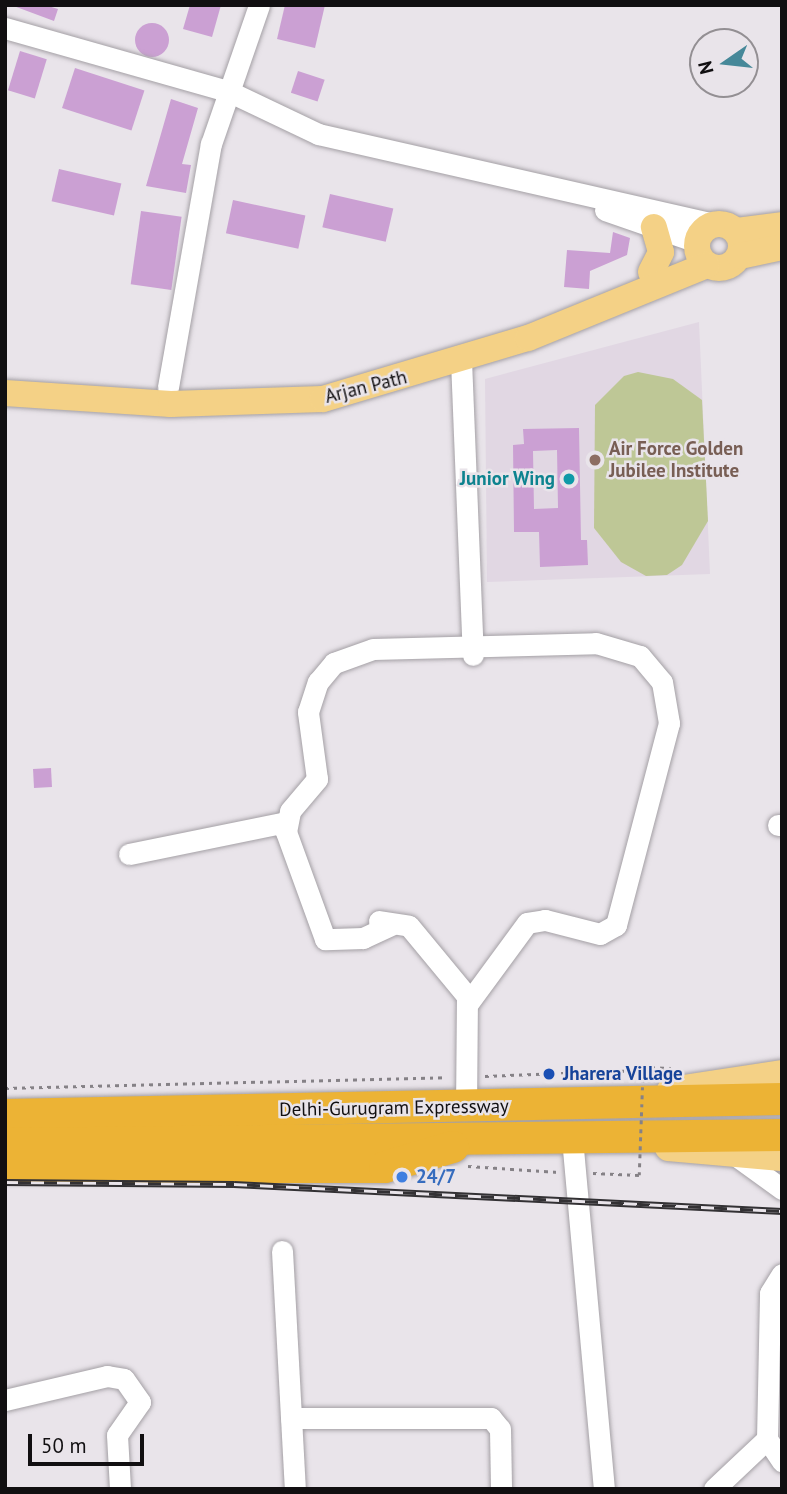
<!DOCTYPE html>
<html>
<head>
<meta charset="utf-8">
<style>
  body { margin:0 }
  #map { position:relative; width:787px; height:1494px; overflow:hidden; background:#e9e4ea; font-family:"PT Sans",sans-serif }
  div>[style] { position:absolute }
  .built>* { inset:0; background:#e1d7e3 }
  .green>* { inset:0; background:#bec796 }
  .building>* { inset:0; background:#cba0d3; transform-origin:0 0 }
  .round { border-radius:50% }
  .path>* { height:2.5px; margin-top:-1.25px; transform-origin:0; background:repeating-linear-gradient(90deg,#858186 0 3.5px,transparent 0 8.5px) }
  .roads { filter:drop-shadow(0 0 2px #a4a0a5) drop-shadow(0 0 2px #a4a0a5) }
  .minor>* { height:21px; margin:-10.5px; padding:0 10.5px; transform-origin:10.5px; border-radius:10.5px; background:#fff }
  .major>* { height:26px; margin:-13px; padding:0 13px; transform-origin:13px; border-radius:13px; background:#f4d186 }
  .major>.ring { margin:-13px; padding:0; box-sizing:content-box; background:none; border:26px solid #f4d186; border-radius:50% }
  .highway>* { height:32px; margin:-16px; padding:0 16px; transform-origin:16px; border-radius:16px; background:#ecb335 }
  .rail>* { height:7px; margin-top:-3.5px; transform-origin:0; background:repeating-linear-gradient(90deg,#e9e4ea 0 13px,#333134 0 26px); box-sizing:border-box; border-block:2px solid #333134 }
  .path-bridge>* { height:2.5px; margin-top:-1.25px; transform-origin:0; background:repeating-linear-gradient(90deg,#858186 0 3.5px,transparent 0 8.5px) }
  .dots>* { width:19px; height:19px; translate:-50% -50%; box-sizing:border-box; border:4px solid #e9e4ea; border-radius:50% }
  span { translate:-50% -50%; white-space:nowrap; text-align:center; line-height:1.15; -webkit-text-stroke:5px #e9e4ea; paint-order:stroke }
  .street-label { font-size:19px; color:#110f11 }
  .education-label { font-size:19px; color:#785e54; font-weight:700 }
  .left { translate:0 -50%; text-align:left }
  .culture-label { font-size:19px; color:#0d838f; font-weight:700 }
  .right { translate:-100% -50%; text-align:right }
  .transit-label { font-size:19px; color:#164399; font-weight:700 }
  .shop-label { font-size:19px; color:#366cbe; font-weight:700 }
  .frame { position:absolute; inset:0; border:7px solid #110f11; pointer-events:none }
  .north { position:absolute; left:689px; top:28px; width:70px; height:70px; box-sizing:border-box; background:#e9e4ea; border:2px solid #938f93; border-radius:50%; rotate:256deg; font-size:19px; font-weight:700; line-height:28px; text-align:center; color:#110f11 }
  .north::after { content:''; display:block; margin:auto; width:24px; height:32px; background:#468899; clip-path:polygon(50% 0,100% 100%,50% 72%,0 100%) }
  .scale { position:absolute; left:28px; top:1434px; width:116px; height:32px; box-sizing:border-box; border:4px solid #110f11; border-top:0; padding-left:9px; font-size:21px; line-height:24px; white-space:nowrap; color:#110f11; -webkit-text-stroke:5px #e9e4ea; paint-order:stroke }
</style>
</head>
<body>
<div id="map">
  <div class="built">
    <i style="clip-path:polygon(699px 322px,710px 574px,487px 582px,485px 379px)"></i>
  </div>
  <div class="green">
    <i style="clip-path:polygon(638px 372px,673px 379px,702px 400px,708px 521px,682px 565px,667px 575px,646px 576px,621px 562px,594px 528px,595px 405px,624px 376px)"></i>
  </div>
  <div class="building">
    <i style="clip-path:polygon(11px 5px,45px 5px,58px 9px,54px 21px)"></i>
    <i style="clip-path:polygon(190px 5px,221px 5px,212px 37px,183px 29px)"></i>
    <i style="clip-path:polygon(285px 5px,325px 5px,315px 48px,277px 39px)"></i>
    <i class="round" style="left:135px;top:23px;width:34px;height:34px"></i>
    <i style="left:20px;top:51px;width:28px;height:41px;rotate:17deg"></i>
    <i style="left:75px;top:68px;width:73px;height:42px;rotate:18deg"></i>
    <i style="left:298px;top:71px;width:28px;height:23px;rotate:18deg"></i>
    <i style="clip-path:polygon(171px 99px,198px 108px,182px 164px,191px 165px,186px 193px,146px 186px)"></i>
    <i style="left:59px;top:169px;width:64px;height:33px;rotate:13deg"></i>
    <i style="left:330px;top:194px;width:65px;height:34px;rotate:13deg"></i>
    <i style="left:233px;top:200px;width:74px;height:34px;rotate:12deg"></i>
    <i style="left:141px;top:211px;width:41px;height:74px;rotate:8deg"></i>
    <i style="clip-path:polygon(613px 232px,630px 238px,627px 255px,590px 271px,589px 289px,564px 287px,567px 250px,610px 253px)"></i>
    <i style="clip-path:polygon(evenodd,579px 428px,581px 540px,587px 540px,588px 565px,540px 567px,539px 532px,514px 532px,513px 445px,524px 444px,523px 429px,579px 428px,557px 450px,558px 508px,534px 509px,533px 451px,557px 450px)"></i>
    <i style="left:51px;top:768px;width:19px;height:18px;rotate:87deg"></i>
  </div>
  <div class="path">
    <i style="left:643px;top:1067px;width:28px;rotate:2deg"></i>
    <i style="left:485px;top:1076px;width:179px;rotate:-2.2deg"></i>
    <i style="left:5px;top:1088px;width:442px;rotate:-1.4deg"></i>
    <i style="left:468px;top:1166px;width:91px;rotate:3.8deg"></i>
    <i style="left:593px;top:1173px;width:46px;rotate:2.5deg"></i>
  </div>
  <div class="roads">
    <div class="minor">
      <i style="left:5px;top:28px;width:232px;rotate:15.8deg"></i>
      <i style="left:228px;top:91px;width:100px;rotate:25.5deg"></i>
      <i style="left:318px;top:134px;width:405px;rotate:12.8deg"></i>
      <i style="left:605px;top:210px;width:97px;rotate:19.2deg"></i>
      <i style="left:461px;top:360px;width:295px;rotate:87.7deg"></i>
      <i style="left:168px;top:387px;width:247px;rotate:-80deg"></i>
      <i style="left:211px;top:144px;width:147px;rotate:-70.9deg"></i>
      <i style="left:778px;top:825px;width:4px"></i>
      <i style="left:129px;top:854px;width:160px;rotate:-11.5deg"></i>
      <i style="left:379px;top:921px;width:30px;rotate:9deg"></i>
      <i style="left:409px;top:926px;width:91px;rotate:50.4deg"></i>
      <i style="left:467px;top:996px;width:110px;rotate:90.5deg"></i>
      <i style="left:391px;top:925px;width:31px;rotate:155deg"></i>
      <i style="left:363px;top:938px;width:38px;rotate:178deg"></i>
      <i style="left:325px;top:939px;width:114px;rotate:-110deg"></i>
      <i style="left:286px;top:832px;width:21px;rotate:-79deg"></i>
      <i style="left:290px;top:811px;width:42px;rotate:-49.8deg"></i>
      <i style="left:317px;top:779px;width:68px;rotate:-97.7deg"></i>
      <i style="left:308px;top:712px;width:32px;rotate:-72deg"></i>
      <i style="left:318px;top:682px;width:25px;rotate:-50deg"></i>
      <i style="left:334px;top:663px;width:41px;rotate:-19.7deg"></i>
      <i style="left:373px;top:649px;width:223px;rotate:-1.5deg"></i>
      <i style="left:596px;top:643px;width:46px;rotate:16.5deg"></i>
      <i style="left:640px;top:656px;width:34px;rotate:50deg"></i>
      <i style="left:662px;top:682px;width:42px;rotate:80.3deg"></i>
      <i style="left:669px;top:723px;width:209px;rotate:104.7deg"></i>
      <i style="left:616px;top:925px;width:18px;rotate:151deg"></i>
      <i style="left:600px;top:934px;width:57px;rotate:-165.7deg"></i>
      <i style="left:545px;top:920px;width:18px;rotate:171deg"></i>
      <i style="left:527px;top:923px;width:98px;rotate:126.3deg"></i>
      <i style="left:572px;top:1138px;width:352px;rotate:84.8deg"></i>
      <i style="left:735px;top:1155px;width:58px;rotate:35.9deg"></i>
      <i style="left:282px;top:1251px;width:238px;rotate:86.9deg"></i>
      <i style="left:5px;top:1400px;width:105px;rotate:-13.2deg"></i>
      <i style="left:107px;top:1376px;width:17px;rotate:10deg"></i>
      <i style="left:124px;top:1379px;width:28px;rotate:55deg"></i>
      <i style="left:140px;top:1402px;width:40px;rotate:124.9deg"></i>
      <i style="left:117px;top:1435px;width:54px;rotate:86.8deg"></i>
      <i style="left:291px;top:1418px;width:200px"></i>
      <i style="left:491px;top:1418px;width:14px;rotate:51deg"></i>
      <i style="left:500px;top:1429px;width:60px;rotate:89deg"></i>
      <i style="left:767px;top:1439px;width:27px;rotate:56deg"></i>
      <i style="left:714px;top:1489px;width:73px;rotate:-43.3deg"></i>
      <i style="left:767px;top:1439px;width:146px;rotate:-88.8deg"></i>
      <i style="left:770px;top:1293px;width:22px;rotate:-58deg"></i>
    </div>
    <div class="major">
      <i class="ring" style="left:697px;top:224px;width:18px;height:18px"></i>
      <i style="left:737px;top:231px;width:45px;rotate:-7.6deg"></i>
      <i style="left:740px;top:256px;width:43px;rotate:-12.1deg"></i>
      <i style="left:651px;top:272px;width:22px;rotate:-63deg"></i>
      <i style="left:661px;top:252px;width:26px;rotate:-106deg"></i>
      <i style="left:5px;top:393px;width:166px;rotate:3.8deg"></i>
      <i style="left:171px;top:404px;width:152px;rotate:-1.9deg"></i>
      <i style="left:323px;top:399px;width:214px;rotate:-16.6deg"></i>
      <i style="left:528px;top:338px;width:193px;rotate:-22.2deg"></i>
      <i style="left:670px;top:1090px;width:113px;rotate:-8.6deg"></i>
      <i style="left:668px;top:1148px;width:114px;rotate:5deg"></i>
    </div>
    <div class="highway">
      <i style="left:5px;top:1115px;width:777px;rotate:-1.18deg"></i>
      <i style="left:5px;top:1144px;width:777px;rotate:-0.66deg"></i>
      <i style="left:5px;top:1167px;width:380px"></i>
      <i style="left:385px;top:1167px;width:71px;rotate:-16.4deg"></i>
    </div>
  </div>
  <div class="rail">
    <i style="left:5px;top:1182px;width:229px;rotate:0.5deg"></i>
    <i style="left:234px;top:1184px;width:549px;rotate:2.82deg"></i>
  </div>
  <div class="path-bridge">
    <i style="left:639px;top:1175px;width:108px;rotate:-87.9deg"></i>
  </div>
  <div class="dots">
    <i style="left:595px;top:460px;background:#8d6e63"></i>
    <i style="left:569px;top:479px;background:#0f9aa8"></i>
    <i style="left:549px;top:1074px;background:#1a4fb4"></i>
    <i style="left:402px;top:1177px;background:#3f7fe0"></i>
  </div>
  <div class="street-label">
    <span style="left:366px;top:387px;rotate:-14deg">Arjan Path</span>
    <span style="left:394px;top:1108px;rotate:-1deg">Delhi-Gurugram Expressway</span>
  </div>
  <div class="education-label">
    <span class="left" style="left:609px;top:460px">Air Force Golden<br>Jubilee Institute</span>
  </div>
  <div class="culture-label">
    <span class="right" style="left:555px;top:479px">Junior Wing</span>
  </div>
  <div class="transit-label">
    <span class="left" style="left:563px;top:1074px">Jharera Village</span>
  </div>
  <div class="shop-label">
    <span class="left" style="left:416px;top:1177px">24/7</span>
  </div>
  <div class="frame"></div>
  <div class="north">N</div>
  <div class="scale">50 m</div>
</div>
</body>
</html>
